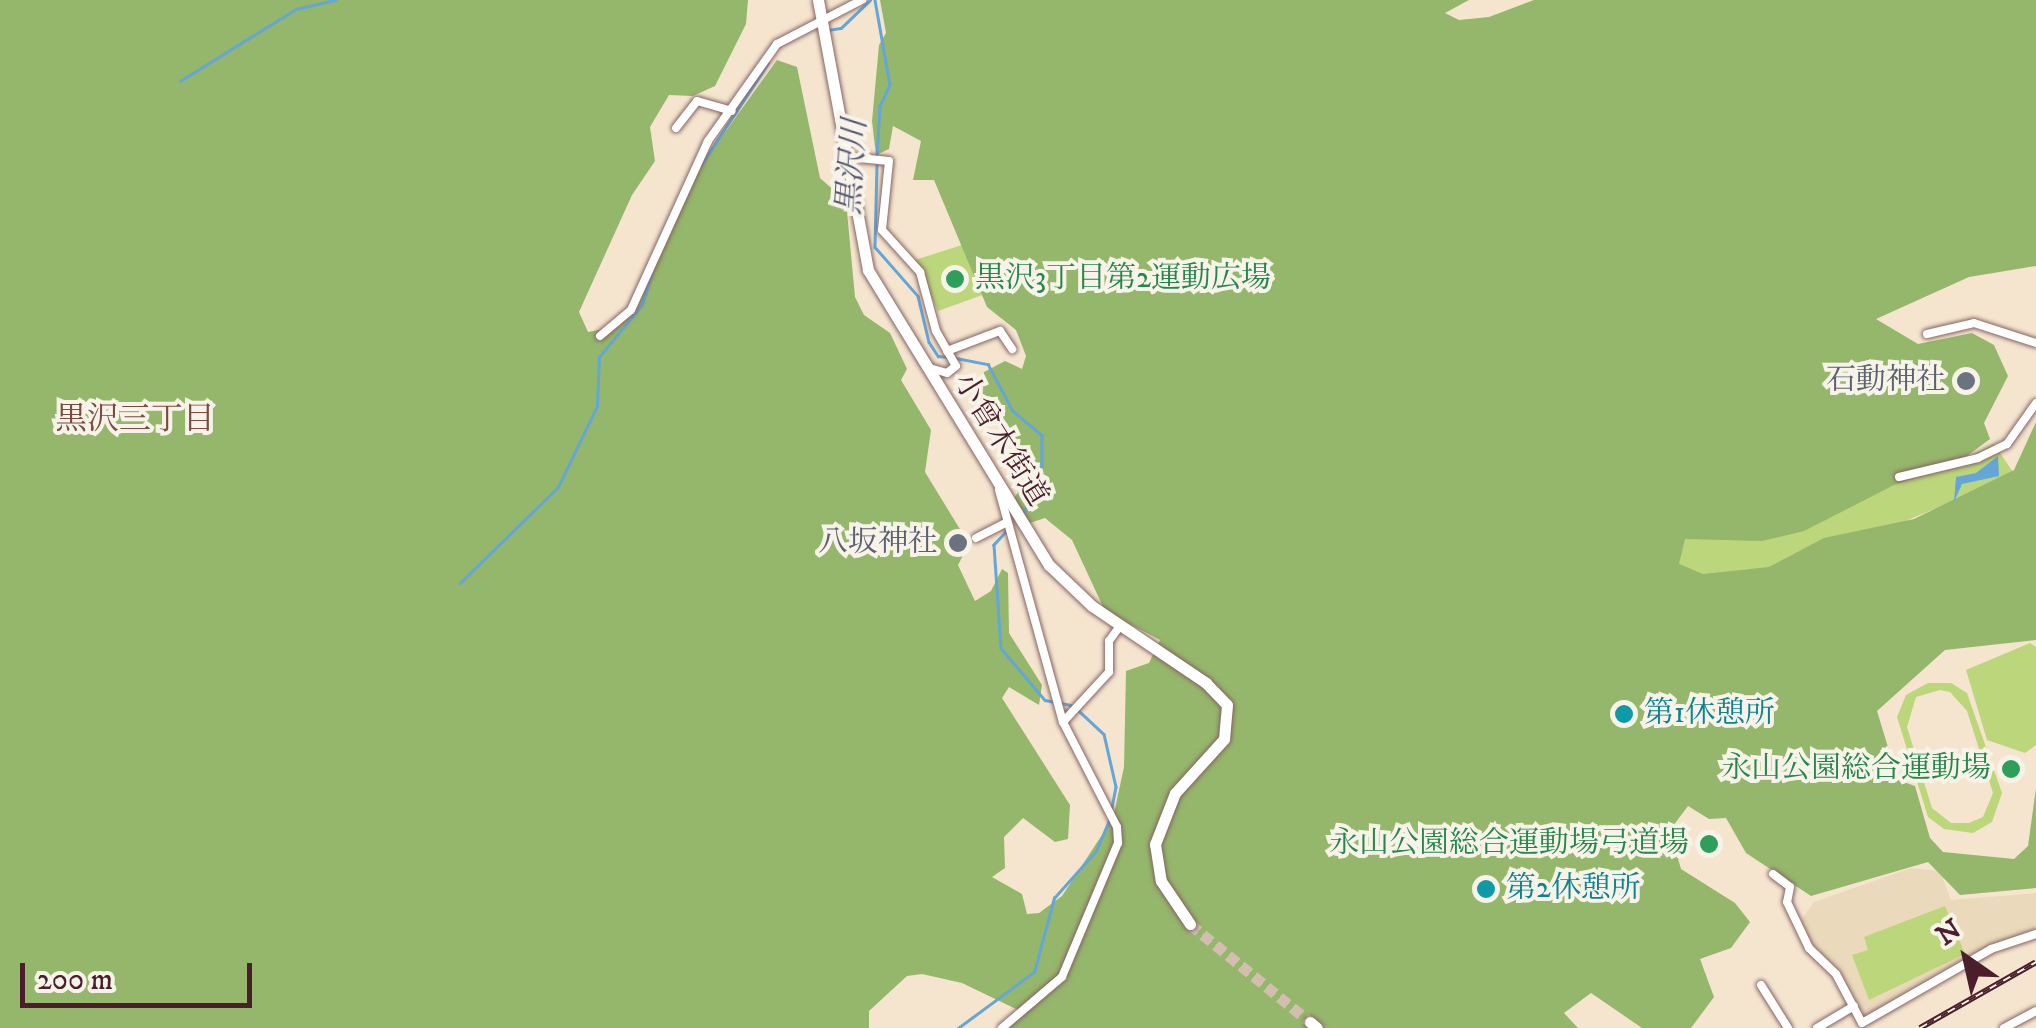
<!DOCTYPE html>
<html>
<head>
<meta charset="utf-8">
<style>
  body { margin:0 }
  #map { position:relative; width:2036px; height:1028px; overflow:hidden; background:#f5e5cf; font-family:"IM FELL DW Pica","Noto Serif JP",serif }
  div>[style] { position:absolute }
  .built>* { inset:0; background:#ead9ba }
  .green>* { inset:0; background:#bcd67b }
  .forest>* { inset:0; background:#95b76b }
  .water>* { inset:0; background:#63a6d7 }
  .stream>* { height:2.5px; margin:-1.25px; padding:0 1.25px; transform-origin:1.25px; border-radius:1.25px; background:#63a6d7 }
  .primary-tunnel>* { height:11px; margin-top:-5.5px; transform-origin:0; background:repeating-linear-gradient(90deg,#d3bdae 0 11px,transparent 0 16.5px) }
  .roads { filter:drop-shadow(0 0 2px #866464) drop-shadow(0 0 2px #866464) }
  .minor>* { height:8px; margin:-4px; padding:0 4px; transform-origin:4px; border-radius:4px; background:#fff }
  .primary>* { height:11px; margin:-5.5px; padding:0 5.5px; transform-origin:5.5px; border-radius:5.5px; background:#fff }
  .rail>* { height:6px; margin-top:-3px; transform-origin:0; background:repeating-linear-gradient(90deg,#f7f3e8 0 8px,#4a1f2b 0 16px); box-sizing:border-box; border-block:2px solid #4a1f2b }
  .dots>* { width:28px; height:28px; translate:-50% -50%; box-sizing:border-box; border:5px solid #f7f3e8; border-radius:50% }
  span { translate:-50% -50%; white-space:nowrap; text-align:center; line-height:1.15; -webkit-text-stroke:8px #f7f3e8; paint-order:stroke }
  .leisure-label { font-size:30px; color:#27864d }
  .left { translate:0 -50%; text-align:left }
  .right { translate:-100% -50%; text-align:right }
  .worship-label { font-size:30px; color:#5b616d }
  .street-label { font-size:30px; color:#4a1f2b }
  .culture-label { font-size:30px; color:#0d838f }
  .water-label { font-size:32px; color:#545570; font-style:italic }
  .neighbourhood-label { font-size:32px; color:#794b41 }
  .north { position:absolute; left:1916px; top:908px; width:100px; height:100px; -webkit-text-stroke:8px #f7f3e8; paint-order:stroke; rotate:326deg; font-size:28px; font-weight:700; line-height:40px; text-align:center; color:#4a1f2b }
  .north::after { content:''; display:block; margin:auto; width:35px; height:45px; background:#4a1f2b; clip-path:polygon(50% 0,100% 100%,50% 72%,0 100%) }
  .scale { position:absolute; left:20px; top:963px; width:232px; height:45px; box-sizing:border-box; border:5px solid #4a1f2b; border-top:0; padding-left:12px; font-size:30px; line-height:35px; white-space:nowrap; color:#4a1f2b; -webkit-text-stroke:8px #f7f3e8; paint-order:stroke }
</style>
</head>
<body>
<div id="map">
  <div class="built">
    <i style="clip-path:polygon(1911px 868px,1940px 871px,1951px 900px,2036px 893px,2036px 930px,1990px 946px,1862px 1023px,1836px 974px,1809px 948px,1801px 920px,1814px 902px)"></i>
  </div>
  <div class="green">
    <i style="clip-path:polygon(962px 245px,988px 293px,938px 311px,915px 260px)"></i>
    <i style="clip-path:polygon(1994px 444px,2015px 475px,1770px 578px,1623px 577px,1674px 535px,1956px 464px)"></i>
    <i style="clip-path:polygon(2030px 643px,2036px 647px,2036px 745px,2025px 753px,1987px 740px,1966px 670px)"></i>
    <i style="clip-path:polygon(evenodd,1928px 683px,1951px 683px,1967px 693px,2002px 793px,1992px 822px,1973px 833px,1944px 829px,1928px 817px,1897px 717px,1906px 695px,1928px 683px,1940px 690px,1950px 692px,1967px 711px,1993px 793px,1983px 817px,1969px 823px,1951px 823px,1932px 808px,1907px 727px,1916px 697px,1940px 690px)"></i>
    <i style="clip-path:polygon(1945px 906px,1965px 954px,1869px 1000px,1852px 955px,1868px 950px,1864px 937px)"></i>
  </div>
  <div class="forest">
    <i style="clip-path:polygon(0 0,748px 0,746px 24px,715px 86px,693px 96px,669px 95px,650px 127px,655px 161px,632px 195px,579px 312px,588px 332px,620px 326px,693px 177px,777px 60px,797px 67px,820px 178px,846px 201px,855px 297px,864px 315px,890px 333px,907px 369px,901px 380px,931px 430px,925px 472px,969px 544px,958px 565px,975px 601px,991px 591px,1002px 569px,1008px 573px,1009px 633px,1042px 685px,1039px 705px,1009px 687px,1002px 698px,1070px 805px,1068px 839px,1055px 842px,1023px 818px,1004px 837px,1005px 868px,992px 877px,1022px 894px,1027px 914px,1039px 913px,1062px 896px,1113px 818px,1124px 767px,1126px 671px,1149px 663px,1160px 640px,1105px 611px,1072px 540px,1045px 518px,1030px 523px,1014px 498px,1026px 481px,1020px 448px,1007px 423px,980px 401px,984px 372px,1005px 361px,1022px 369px,1026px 356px,1016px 330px,987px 307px,934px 180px,913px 180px,921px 141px,893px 126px,889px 149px,876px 155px,872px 121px,879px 45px,886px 33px,880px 0,1469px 0,1445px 13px,1459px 20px,1489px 17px,1534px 0,2036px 0,2036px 266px,1969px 277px,1876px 319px,1918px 344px,1972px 333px,1994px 345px,2008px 376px,1984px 423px,1990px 439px,1956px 464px,1894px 485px,1804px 531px,1762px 541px,1685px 539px,1679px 564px,1703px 574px,1769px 567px,1824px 538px,1914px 519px,2014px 470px,2036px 422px,2036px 640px,1945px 650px,1877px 711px,1898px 780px,1915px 786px,1930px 838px,1943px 852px,2014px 859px,2028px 846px,2036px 788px,2036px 888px,1960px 895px,1928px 862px,1811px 896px,1746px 853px,1726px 818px,1709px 819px,1688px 806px,1670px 830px,1681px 869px,1735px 903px,1750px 922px,1731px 948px,1700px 959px,1714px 997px,1691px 1028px,1642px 1028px,1591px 993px,1564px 1013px,1578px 1028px,1004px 1028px,1018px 1010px,962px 983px,922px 974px,907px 976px,869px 1011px,869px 1028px,0 1028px)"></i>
  </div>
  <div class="water">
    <i style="clip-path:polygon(1998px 456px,1999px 476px,1962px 484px,1954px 502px,1956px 477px,1976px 473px)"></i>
  </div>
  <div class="stream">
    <i style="left:875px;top:0;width:86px;rotate:80deg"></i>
    <i style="left:890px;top:85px;width:23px;rotate:115deg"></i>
    <i style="left:880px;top:106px;width:51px;rotate:93.4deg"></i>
    <i style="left:828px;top:30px;width:13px;rotate:-9deg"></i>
    <i style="left:841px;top:28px;width:40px;rotate:-44deg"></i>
    <i style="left:180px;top:81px;width:137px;rotate:-31.8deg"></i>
    <i style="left:296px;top:9px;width:40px;rotate:-13deg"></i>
    <i style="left:701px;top:165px;width:122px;rotate:-56.7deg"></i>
    <i style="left:877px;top:165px;width:82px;rotate:91.4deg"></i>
    <i style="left:875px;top:247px;width:65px;rotate:48.7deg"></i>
    <i style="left:918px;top:296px;width:47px;rotate:76.6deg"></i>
    <i style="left:929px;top:342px;width:17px;rotate:57deg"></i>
    <i style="left:938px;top:356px;width:10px;rotate:6deg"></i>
    <i style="left:956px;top:358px;width:33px;rotate:11deg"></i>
    <i style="left:988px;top:364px;width:53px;rotate:62deg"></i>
    <i style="left:1013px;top:411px;width:38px;rotate:40deg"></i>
    <i style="left:1042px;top:435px;width:32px;rotate:90deg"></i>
    <i style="left:1042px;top:467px;width:53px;rotate:111.2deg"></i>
    <i style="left:1006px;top:532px;width:18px;rotate:133deg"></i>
    <i style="left:994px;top:545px;width:103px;rotate:86.1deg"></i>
    <i style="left:1001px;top:648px;width:68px;rotate:49.8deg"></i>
    <i style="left:1045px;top:700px;width:26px;rotate:11deg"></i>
    <i style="left:460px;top:583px;width:137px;rotate:-44.4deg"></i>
    <i style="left:558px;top:487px;width:90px;rotate:-64.3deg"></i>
    <i style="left:597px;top:406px;width:49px;rotate:-87.7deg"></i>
    <i style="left:599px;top:357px;width:67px;rotate:-50.4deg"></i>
    <i style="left:642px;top:305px;width:34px;rotate:-73deg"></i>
    <i style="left:1078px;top:710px;width:35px;rotate:43deg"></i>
    <i style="left:1104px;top:734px;width:54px;rotate:77.2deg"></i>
    <i style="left:1116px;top:787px;width:26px;rotate:101deg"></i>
    <i style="left:958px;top:1028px;width:94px;rotate:-36.4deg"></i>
    <i style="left:1034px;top:972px;width:77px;rotate:-74.9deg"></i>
    <i style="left:1054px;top:898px;width:63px;rotate:-48.2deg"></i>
    <i style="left:1096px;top:851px;width:34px;rotate:-67deg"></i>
  </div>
  <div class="primary-tunnel">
    <i style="left:1190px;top:924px;width:155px;rotate:39.2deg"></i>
  </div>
  <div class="roads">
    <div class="minor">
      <i style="left:676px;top:128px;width:34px;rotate:-52deg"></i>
      <i style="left:697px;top:101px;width:36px;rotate:16deg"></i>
      <i style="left:849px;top:157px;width:40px;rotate:5.7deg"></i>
      <i style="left:889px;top:161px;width:69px;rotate:95.8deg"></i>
      <i style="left:882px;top:230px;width:57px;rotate:47.9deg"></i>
      <i style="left:920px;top:272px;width:61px;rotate:74.8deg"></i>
      <i style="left:936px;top:331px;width:40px;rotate:60.3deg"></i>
      <i style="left:956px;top:366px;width:11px;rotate:142deg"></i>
      <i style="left:947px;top:373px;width:19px;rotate:-164deg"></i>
      <i style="left:1927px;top:334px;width:48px;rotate:-13.2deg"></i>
      <i style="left:1974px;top:323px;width:65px;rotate:17.9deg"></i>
      <i style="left:600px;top:336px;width:40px;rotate:-40deg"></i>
      <i style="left:631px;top:310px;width:186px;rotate:-65.5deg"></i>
      <i style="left:708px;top:141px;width:119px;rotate:-54.6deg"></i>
      <i style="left:777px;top:44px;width:96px;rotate:-27.4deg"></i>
      <i style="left:947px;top:351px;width:57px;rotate:-20.7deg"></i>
      <i style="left:1000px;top:331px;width:22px;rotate:56deg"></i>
      <i style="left:1899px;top:477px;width:81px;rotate:-13.5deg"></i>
      <i style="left:1978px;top:458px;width:32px;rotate:-26deg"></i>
      <i style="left:2007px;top:444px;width:50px;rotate:-54.7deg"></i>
      <i style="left:999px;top:490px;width:241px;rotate:74.6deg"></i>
      <i style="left:1063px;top:722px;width:118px;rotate:62.8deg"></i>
      <i style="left:1117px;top:827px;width:16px;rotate:86deg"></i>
      <i style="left:1118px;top:843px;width:145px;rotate:112.7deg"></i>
      <i style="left:1062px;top:977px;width:79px;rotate:139.6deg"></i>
      <i style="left:976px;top:538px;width:35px;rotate:-27deg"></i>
      <i style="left:1063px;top:722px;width:68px;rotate:-47.4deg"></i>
      <i style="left:1109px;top:672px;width:31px;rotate:-90deg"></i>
      <i style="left:1109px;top:641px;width:19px;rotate:-54deg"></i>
      <i style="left:1773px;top:874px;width:21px;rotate:37deg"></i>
      <i style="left:1790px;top:887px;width:15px;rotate:101deg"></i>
      <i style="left:1787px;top:902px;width:51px;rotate:64.4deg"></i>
      <i style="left:1809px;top:948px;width:37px;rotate:44deg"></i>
      <i style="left:1836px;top:974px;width:55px;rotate:62deg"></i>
      <i style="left:1862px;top:1023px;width:149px;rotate:-29.8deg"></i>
      <i style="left:1991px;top:949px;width:47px;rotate:-18.4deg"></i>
      <i style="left:1761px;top:985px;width:51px;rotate:57.9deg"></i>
      <i style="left:1817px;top:1028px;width:43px;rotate:-30.7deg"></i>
      <i style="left:2004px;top:1028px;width:36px;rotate:-28deg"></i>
    </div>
    <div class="primary">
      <i style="left:818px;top:0;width:275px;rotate:79.5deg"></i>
      <i style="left:868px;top:270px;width:346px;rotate:58.5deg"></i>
      <i style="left:1049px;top:565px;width:59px;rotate:43.6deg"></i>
      <i style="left:1092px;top:606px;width:138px;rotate:34deg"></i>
      <i style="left:1206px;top:683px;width:30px;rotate:46deg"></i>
      <i style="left:1227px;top:705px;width:34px;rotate:95deg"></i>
      <i style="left:1224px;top:739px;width:73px;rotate:132.2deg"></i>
      <i style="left:1175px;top:793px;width:55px;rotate:111.4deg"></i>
      <i style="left:1155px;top:844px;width:37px;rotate:81deg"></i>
      <i style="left:1161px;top:881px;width:52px;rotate:56deg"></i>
      <i style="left:1310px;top:1022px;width:9px;rotate:41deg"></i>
    </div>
  </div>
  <div class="rail">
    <i style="left:1920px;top:1028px;width:133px;rotate:-29.6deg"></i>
  </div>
  <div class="dots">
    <i style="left:955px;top:279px;background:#2e9e5b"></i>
    <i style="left:1966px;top:381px;background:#6b7280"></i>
    <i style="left:958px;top:543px;background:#6b7280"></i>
    <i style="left:1624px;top:714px;background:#0f9aa8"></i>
    <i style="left:2011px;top:769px;background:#2e9e5b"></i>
    <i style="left:1709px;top:844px;background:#2e9e5b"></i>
    <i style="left:1486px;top:889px;background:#0f9aa8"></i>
  </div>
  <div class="leisure-label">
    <span class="left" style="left:975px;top:279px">黒沢3丁目第2運動広場</span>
    <span class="right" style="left:1991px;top:769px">永山公園総合運動場</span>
    <span class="right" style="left:1689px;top:844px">永山公園総合運動場弓道場</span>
  </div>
  <div class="worship-label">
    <span class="right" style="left:1946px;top:381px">石動神社</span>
    <span class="right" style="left:938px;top:543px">八坂神社</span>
  </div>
  <div class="street-label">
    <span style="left:1000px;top:440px;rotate:58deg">小曾木街道</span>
  </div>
  <div class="culture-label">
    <span class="left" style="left:1644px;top:714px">第1休憩所</span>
    <span class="left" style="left:1506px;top:889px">第2休憩所</span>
  </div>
  <div class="water-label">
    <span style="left:853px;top:167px;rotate:-86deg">黒沢川</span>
  </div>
  <div class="neighbourhood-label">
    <span style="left:135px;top:420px">黒沢三丁目</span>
  </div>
  <div class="north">N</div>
  <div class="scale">200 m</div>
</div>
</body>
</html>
